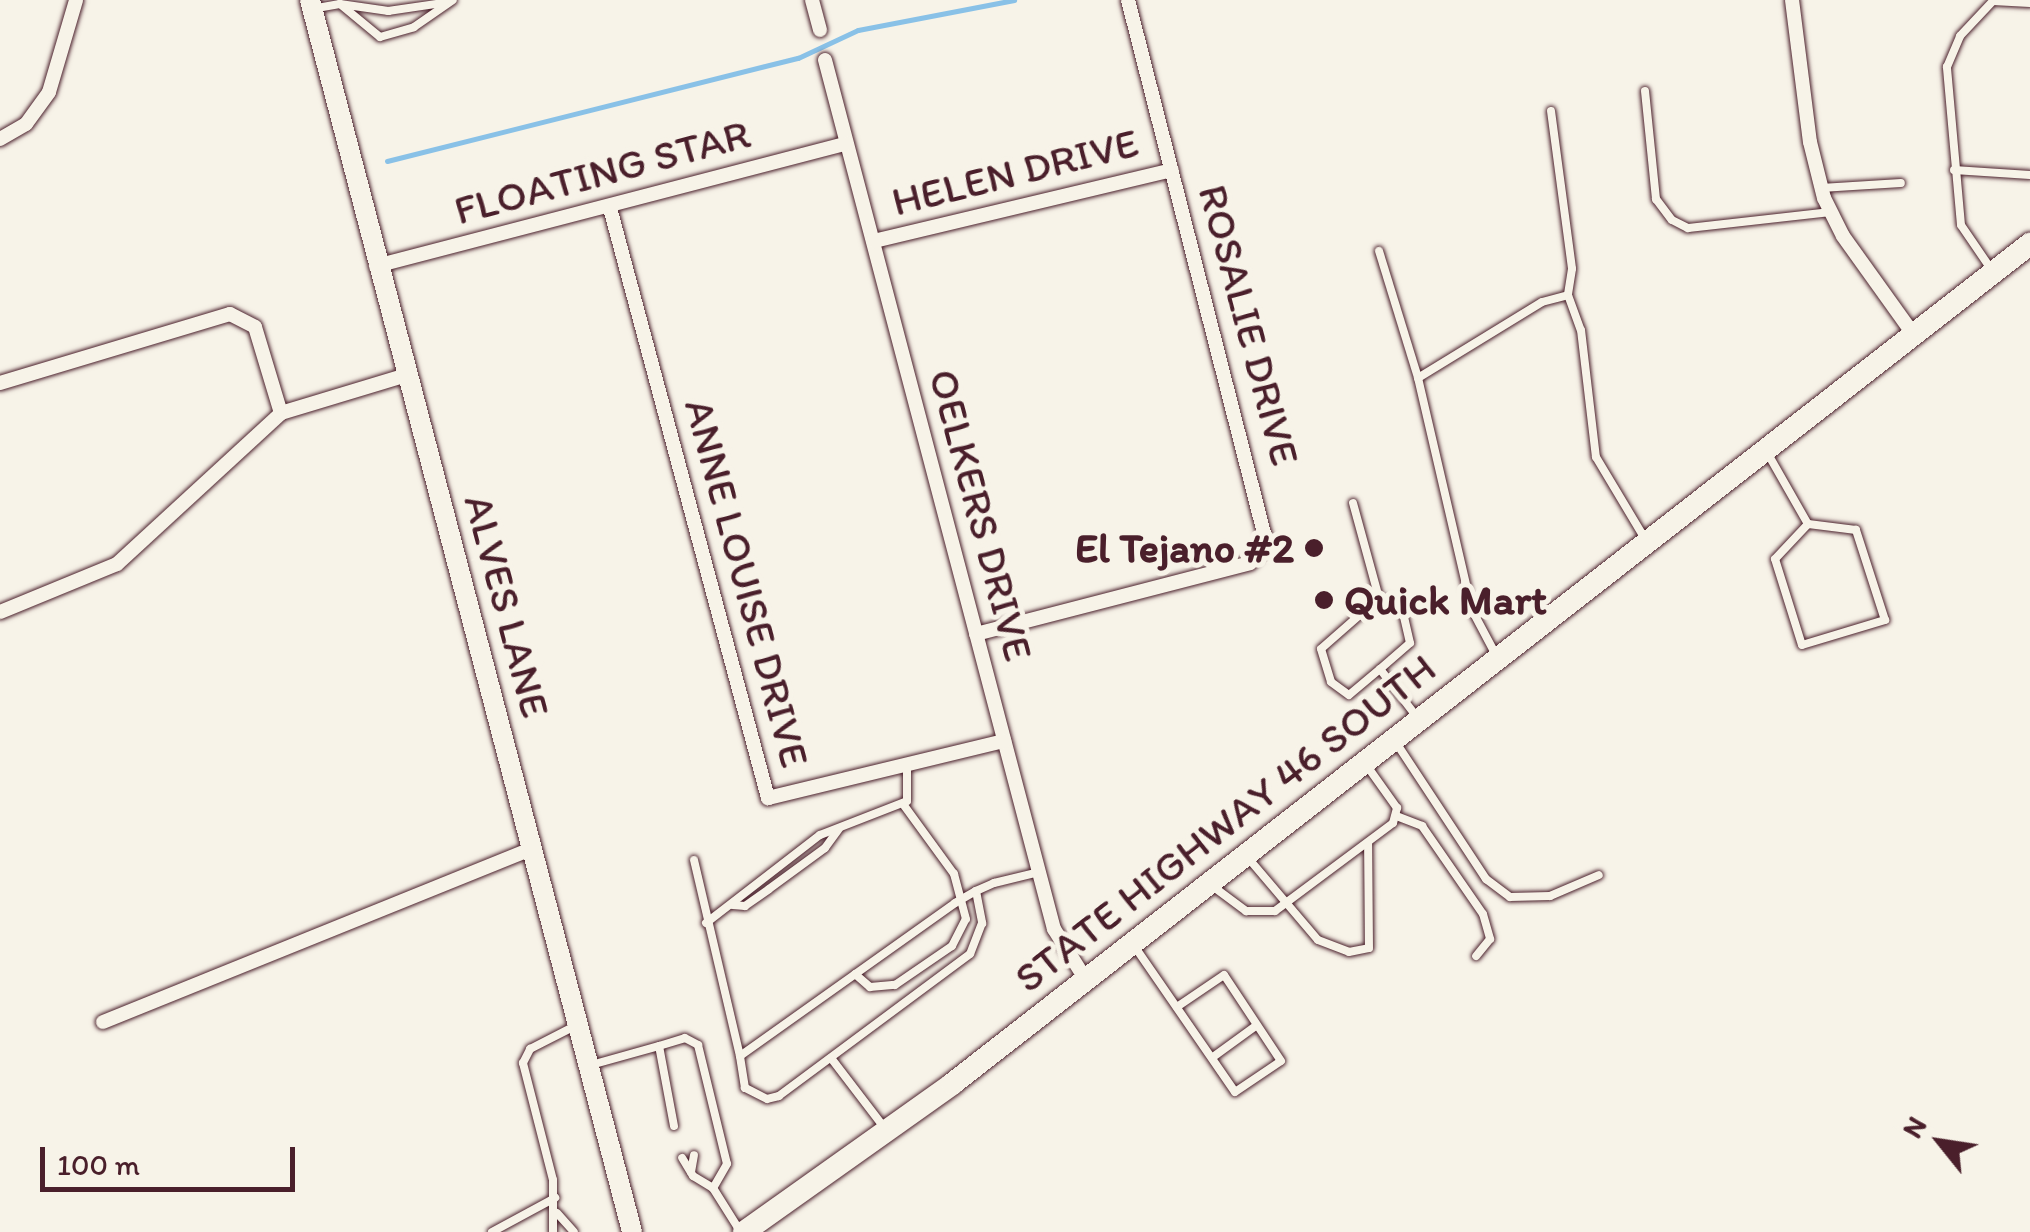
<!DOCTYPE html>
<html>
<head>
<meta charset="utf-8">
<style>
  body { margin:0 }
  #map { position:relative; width:2030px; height:1232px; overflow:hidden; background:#f7f3e8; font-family:Itim,sans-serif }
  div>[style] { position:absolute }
  .stream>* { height:5px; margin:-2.5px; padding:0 2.5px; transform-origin:2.5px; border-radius:2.5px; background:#89c1e7 }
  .roads { filter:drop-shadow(0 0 2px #4a1f2b) drop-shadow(0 0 2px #4a1f2b) }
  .lane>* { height:8px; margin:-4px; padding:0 4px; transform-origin:4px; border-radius:4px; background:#f7f3e8 }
  .street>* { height:14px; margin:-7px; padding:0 7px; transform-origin:7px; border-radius:7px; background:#f7f3e8 }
  .secondary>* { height:20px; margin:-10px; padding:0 10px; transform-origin:10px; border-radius:10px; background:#f7f3e8 }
  .primary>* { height:22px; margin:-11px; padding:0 11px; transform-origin:11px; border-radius:11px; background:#f7f3e8 }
  .dots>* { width:28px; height:28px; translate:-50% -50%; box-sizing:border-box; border:5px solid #f7f3e8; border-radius:50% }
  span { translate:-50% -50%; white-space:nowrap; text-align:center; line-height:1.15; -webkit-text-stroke:10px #f7f3e8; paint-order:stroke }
  .street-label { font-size:42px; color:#4a1f2b }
  .poi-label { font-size:42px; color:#4a1f2b; font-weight:700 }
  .right { translate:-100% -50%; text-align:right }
  .left { translate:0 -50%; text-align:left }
  .north { position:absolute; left:1890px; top:1092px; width:100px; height:100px; -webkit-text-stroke:8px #f7f3e8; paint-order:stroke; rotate:300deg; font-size:28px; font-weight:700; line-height:40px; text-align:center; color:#4a1f2b }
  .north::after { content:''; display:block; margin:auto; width:35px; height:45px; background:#4a1f2b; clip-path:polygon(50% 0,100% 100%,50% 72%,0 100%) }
  .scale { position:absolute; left:40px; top:1147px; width:255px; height:45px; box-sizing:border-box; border:5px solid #4a1f2b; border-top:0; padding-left:12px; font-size:30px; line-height:35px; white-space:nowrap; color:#4a1f2b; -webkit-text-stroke:8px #f7f3e8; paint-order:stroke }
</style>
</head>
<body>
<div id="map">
  <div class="stream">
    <i style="left:387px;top:161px;width:424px;rotate:-14.1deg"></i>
    <i style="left:798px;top:58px;width:66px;rotate:-25deg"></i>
    <i style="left:858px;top:30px;width:159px;rotate:-10.9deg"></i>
  </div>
  <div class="roads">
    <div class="lane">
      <i style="left:340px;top:4px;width:49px;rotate:8.3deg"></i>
      <i style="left:388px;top:11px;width:56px;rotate:-8.3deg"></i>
      <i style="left:317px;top:8px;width:23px;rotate:-10deg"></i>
      <i style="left:340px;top:4px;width:52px;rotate:39.5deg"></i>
      <i style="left:380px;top:37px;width:35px;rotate:-16deg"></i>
      <i style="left:414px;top:27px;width:47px;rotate:-34.7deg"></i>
      <i style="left:1645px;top:91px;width:109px;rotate:84.2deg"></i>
      <i style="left:1656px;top:199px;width:26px;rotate:53deg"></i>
      <i style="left:1672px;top:220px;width:18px;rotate:27deg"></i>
      <i style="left:1688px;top:228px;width:144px;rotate:-6.4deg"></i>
      <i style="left:1551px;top:111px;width:159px;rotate:82.4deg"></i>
      <i style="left:1572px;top:269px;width:26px;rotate:99deg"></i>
      <i style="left:1954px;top:170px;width:76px;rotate:3.8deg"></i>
      <i style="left:1821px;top:188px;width:80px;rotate:-3.6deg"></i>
      <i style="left:1379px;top:251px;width:133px;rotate:72.9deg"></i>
      <i style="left:1991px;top:269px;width:53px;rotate:-124.3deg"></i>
      <i style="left:1961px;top:225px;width:159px;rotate:-95.1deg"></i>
      <i style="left:1947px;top:67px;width:34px;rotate:-67deg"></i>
      <i style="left:1960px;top:36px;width:48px;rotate:-46.7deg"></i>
      <i style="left:1993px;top:1px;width:37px;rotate:3deg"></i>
      <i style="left:1768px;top:454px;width:81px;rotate:60.3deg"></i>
      <i style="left:1808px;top:524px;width:48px;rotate:133.3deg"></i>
      <i style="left:1775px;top:559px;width:90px;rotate:72.6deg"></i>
      <i style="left:1802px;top:645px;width:87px;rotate:-16.8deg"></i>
      <i style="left:1885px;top:620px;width:95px;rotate:-107.9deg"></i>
      <i style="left:1856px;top:530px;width:48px;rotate:-172.9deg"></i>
      <i style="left:1353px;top:503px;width:98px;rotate:74.7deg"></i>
      <i style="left:1379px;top:598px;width:23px;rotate:15deg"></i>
      <i style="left:1401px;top:604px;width:40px;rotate:77deg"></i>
      <i style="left:1410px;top:643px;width:40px;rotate:139deg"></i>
      <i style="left:1380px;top:669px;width:61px;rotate:52.4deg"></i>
      <i style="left:1379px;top:598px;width:77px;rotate:138.7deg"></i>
      <i style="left:1321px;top:649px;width:34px;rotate:73deg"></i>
      <i style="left:1331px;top:682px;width:22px;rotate:36deg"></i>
      <i style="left:1349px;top:695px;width:40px;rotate:-40deg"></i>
      <i style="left:1497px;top:657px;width:53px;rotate:-118deg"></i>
      <i style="left:1472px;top:610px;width:238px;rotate:-103.1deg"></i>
      <i style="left:1418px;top:378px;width:145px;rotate:-31.5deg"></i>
      <i style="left:1542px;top:302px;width:27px;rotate:-15deg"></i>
      <i style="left:1568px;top:295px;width:37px;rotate:70deg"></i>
      <i style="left:1581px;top:330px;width:128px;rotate:83.3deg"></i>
      <i style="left:1596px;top:457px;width:96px;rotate:59.1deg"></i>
      <i style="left:1397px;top:744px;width:162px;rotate:56.6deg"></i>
      <i style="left:1486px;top:879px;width:30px;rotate:37deg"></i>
      <i style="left:1510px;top:897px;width:40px;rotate:-1.4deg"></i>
      <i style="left:1550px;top:896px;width:53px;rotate:-23.2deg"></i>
      <i style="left:1399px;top:817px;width:25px;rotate:21deg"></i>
      <i style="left:1422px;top:826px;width:107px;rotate:55.3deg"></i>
      <i style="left:1483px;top:914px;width:26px;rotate:74deg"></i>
      <i style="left:1490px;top:939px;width:22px;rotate:129deg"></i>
      <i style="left:1249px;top:859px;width:106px;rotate:49.6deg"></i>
      <i style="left:1318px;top:940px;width:33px;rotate:21deg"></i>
      <i style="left:1349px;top:952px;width:20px;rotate:-11deg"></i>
      <i style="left:1369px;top:948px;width:105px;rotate:-90.5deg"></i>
      <i style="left:694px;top:860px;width:201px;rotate:76.8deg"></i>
      <i style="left:1211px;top:885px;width:44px;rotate:36.6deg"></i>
      <i style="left:1246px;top:911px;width:29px"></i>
      <i style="left:1275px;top:911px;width:147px;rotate:-36.7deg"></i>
      <i style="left:1393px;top:823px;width:16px;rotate:-75deg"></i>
      <i style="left:1397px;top:808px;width:52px;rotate:-125.5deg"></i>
      <i style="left:976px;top:891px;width:33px;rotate:79deg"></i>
      <i style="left:982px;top:923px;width:33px;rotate:111deg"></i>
      <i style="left:970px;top:954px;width:238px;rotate:143.4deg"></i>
      <i style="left:779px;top:1096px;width:12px;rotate:166deg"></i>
      <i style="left:767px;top:1099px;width:25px;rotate:-153deg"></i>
      <i style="left:745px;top:1088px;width:32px;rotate:-99deg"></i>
      <i style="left:740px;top:1056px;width:264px;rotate:-35.4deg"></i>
      <i style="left:955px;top:903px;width:24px;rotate:-30deg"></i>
      <i style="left:976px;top:891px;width:20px;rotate:-24deg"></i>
      <i style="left:994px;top:883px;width:46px;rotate:-13.7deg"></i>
      <i style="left:733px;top:905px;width:12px;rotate:5deg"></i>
      <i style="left:745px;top:906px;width:29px;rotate:-35deg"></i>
      <i style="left:769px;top:889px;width:69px;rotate:-36.2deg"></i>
      <i style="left:825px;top:848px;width:24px;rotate:-54deg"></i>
      <i style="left:706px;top:923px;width:144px;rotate:-37.7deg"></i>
      <i style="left:820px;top:835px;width:93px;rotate:-21.3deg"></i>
      <i style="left:907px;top:801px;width:34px;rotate:-90deg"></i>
      <i style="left:1135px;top:947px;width:176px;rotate:55.4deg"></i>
      <i style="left:1235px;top:1092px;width:55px;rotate:-34deg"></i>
      <i style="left:1281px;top:1061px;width:103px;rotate:-123.5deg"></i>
      <i style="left:1224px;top:975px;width:57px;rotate:145.8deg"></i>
      <i style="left:855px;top:974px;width:20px;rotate:41deg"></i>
      <i style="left:870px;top:987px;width:25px;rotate:-5deg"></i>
      <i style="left:895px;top:985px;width:69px;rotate:-34.4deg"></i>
      <i style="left:952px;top:946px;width:30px;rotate:-63deg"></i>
      <i style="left:966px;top:919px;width:47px;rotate:-104.9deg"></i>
      <i style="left:954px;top:874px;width:87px;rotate:-126.1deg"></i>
      <i style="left:1213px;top:1057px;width:54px;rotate:-36deg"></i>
      <i style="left:831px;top:1058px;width:91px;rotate:52.6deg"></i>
      <i style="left:591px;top:1065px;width:71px;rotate:-15.6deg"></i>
      <i style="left:674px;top:1126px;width:81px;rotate:-100.6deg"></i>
      <i style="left:659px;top:1046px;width:27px;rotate:-17deg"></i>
      <i style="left:685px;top:1038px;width:15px;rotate:28deg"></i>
      <i style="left:698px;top:1045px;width:122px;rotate:76.3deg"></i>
      <i style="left:727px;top:1164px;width:28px;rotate:120deg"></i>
      <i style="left:713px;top:1188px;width:23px;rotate:-149deg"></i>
      <i style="left:693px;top:1176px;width:21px;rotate:-121deg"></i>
      <i style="left:691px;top:1172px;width:17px;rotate:-80deg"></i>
      <i style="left:713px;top:1188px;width:51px;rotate:57.9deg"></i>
      <i style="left:557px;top:1213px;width:25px;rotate:48deg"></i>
      <i style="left:492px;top:1232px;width:72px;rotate:-28.4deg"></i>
      <i style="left:553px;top:1232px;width:52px;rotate:-90deg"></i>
      <i style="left:553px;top:1180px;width:121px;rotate:-104.4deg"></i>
      <i style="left:523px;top:1063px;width:16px;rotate:-63deg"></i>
      <i style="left:530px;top:1049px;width:53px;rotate:-27.1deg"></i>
    </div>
    <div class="street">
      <i style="left:812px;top:0;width:31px;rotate:75deg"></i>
      <i style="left:1792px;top:0;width:143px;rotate:82.8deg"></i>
      <i style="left:1810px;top:142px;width:58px;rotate:76deg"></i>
      <i style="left:1824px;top:198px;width:42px;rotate:63.4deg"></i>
      <i style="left:1843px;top:236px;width:122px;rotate:54.4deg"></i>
      <i style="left:825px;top:60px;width:899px;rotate:75.24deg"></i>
      <i style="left:1054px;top:929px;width:60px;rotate:57.9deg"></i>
      <i style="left:0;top:139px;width:30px;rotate:-30deg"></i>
      <i style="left:26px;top:124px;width:39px;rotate:-54deg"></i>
      <i style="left:49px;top:92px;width:96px;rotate:-73.6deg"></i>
      <i style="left:610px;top:208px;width:611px;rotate:75.01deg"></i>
      <i style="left:768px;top:798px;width:243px;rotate:-13.6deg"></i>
      <i style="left:874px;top:241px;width:306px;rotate:-13.4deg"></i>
      <i style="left:376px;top:266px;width:486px;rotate:-14.6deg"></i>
      <i style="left:0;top:383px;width:240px;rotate:-16.7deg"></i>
      <i style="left:230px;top:314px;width:28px;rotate:27deg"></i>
      <i style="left:255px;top:327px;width:90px;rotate:73.2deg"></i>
      <i style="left:0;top:612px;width:126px;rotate:-22.3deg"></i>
      <i style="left:117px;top:564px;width:223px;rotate:-42.6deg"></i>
      <i style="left:281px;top:413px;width:132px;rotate:-16.8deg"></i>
      <i style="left:976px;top:634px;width:283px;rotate:-14.5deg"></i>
      <i style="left:1250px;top:563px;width:25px;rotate:-47deg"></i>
      <i style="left:1267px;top:545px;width:562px;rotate:-104.31deg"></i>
      <i style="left:103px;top:1022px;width:462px;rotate:-22deg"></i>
    </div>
    <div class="secondary">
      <i style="left:310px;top:0;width:1273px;rotate:75.35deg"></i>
    </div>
    <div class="primary">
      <i style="left:744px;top:1232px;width:255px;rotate:-35.4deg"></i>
      <i style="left:952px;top:1084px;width:1367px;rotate:-37.93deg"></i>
    </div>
  </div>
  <div class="dots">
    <i style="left:1314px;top:548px;background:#4a1f2b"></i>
    <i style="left:1324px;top:600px;background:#4a1f2b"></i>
  </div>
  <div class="street-label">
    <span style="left:602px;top:172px;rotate:-15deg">FLOATING STAR</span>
    <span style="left:1015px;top:172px;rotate:-14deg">HELEN DRIVE</span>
    <span style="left:1249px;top:325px;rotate:75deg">ROSALIE DRIVE</span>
    <span style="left:981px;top:515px;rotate:75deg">OELKERS DRIVE</span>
    <span style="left:747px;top:583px;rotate:75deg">ANNE LOUISE DRIVE</span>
    <span style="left:507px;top:606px;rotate:75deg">ALVES LANE</span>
    <span style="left:1225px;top:823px;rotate:-38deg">STATE HIGHWAY 46 SOUTH</span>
  </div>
  <div class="poi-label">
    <span class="right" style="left:1294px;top:548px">El Tejano #2</span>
    <span class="left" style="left:1344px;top:600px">Quick Mart</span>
  </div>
  <div class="north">N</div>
  <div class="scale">100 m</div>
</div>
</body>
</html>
